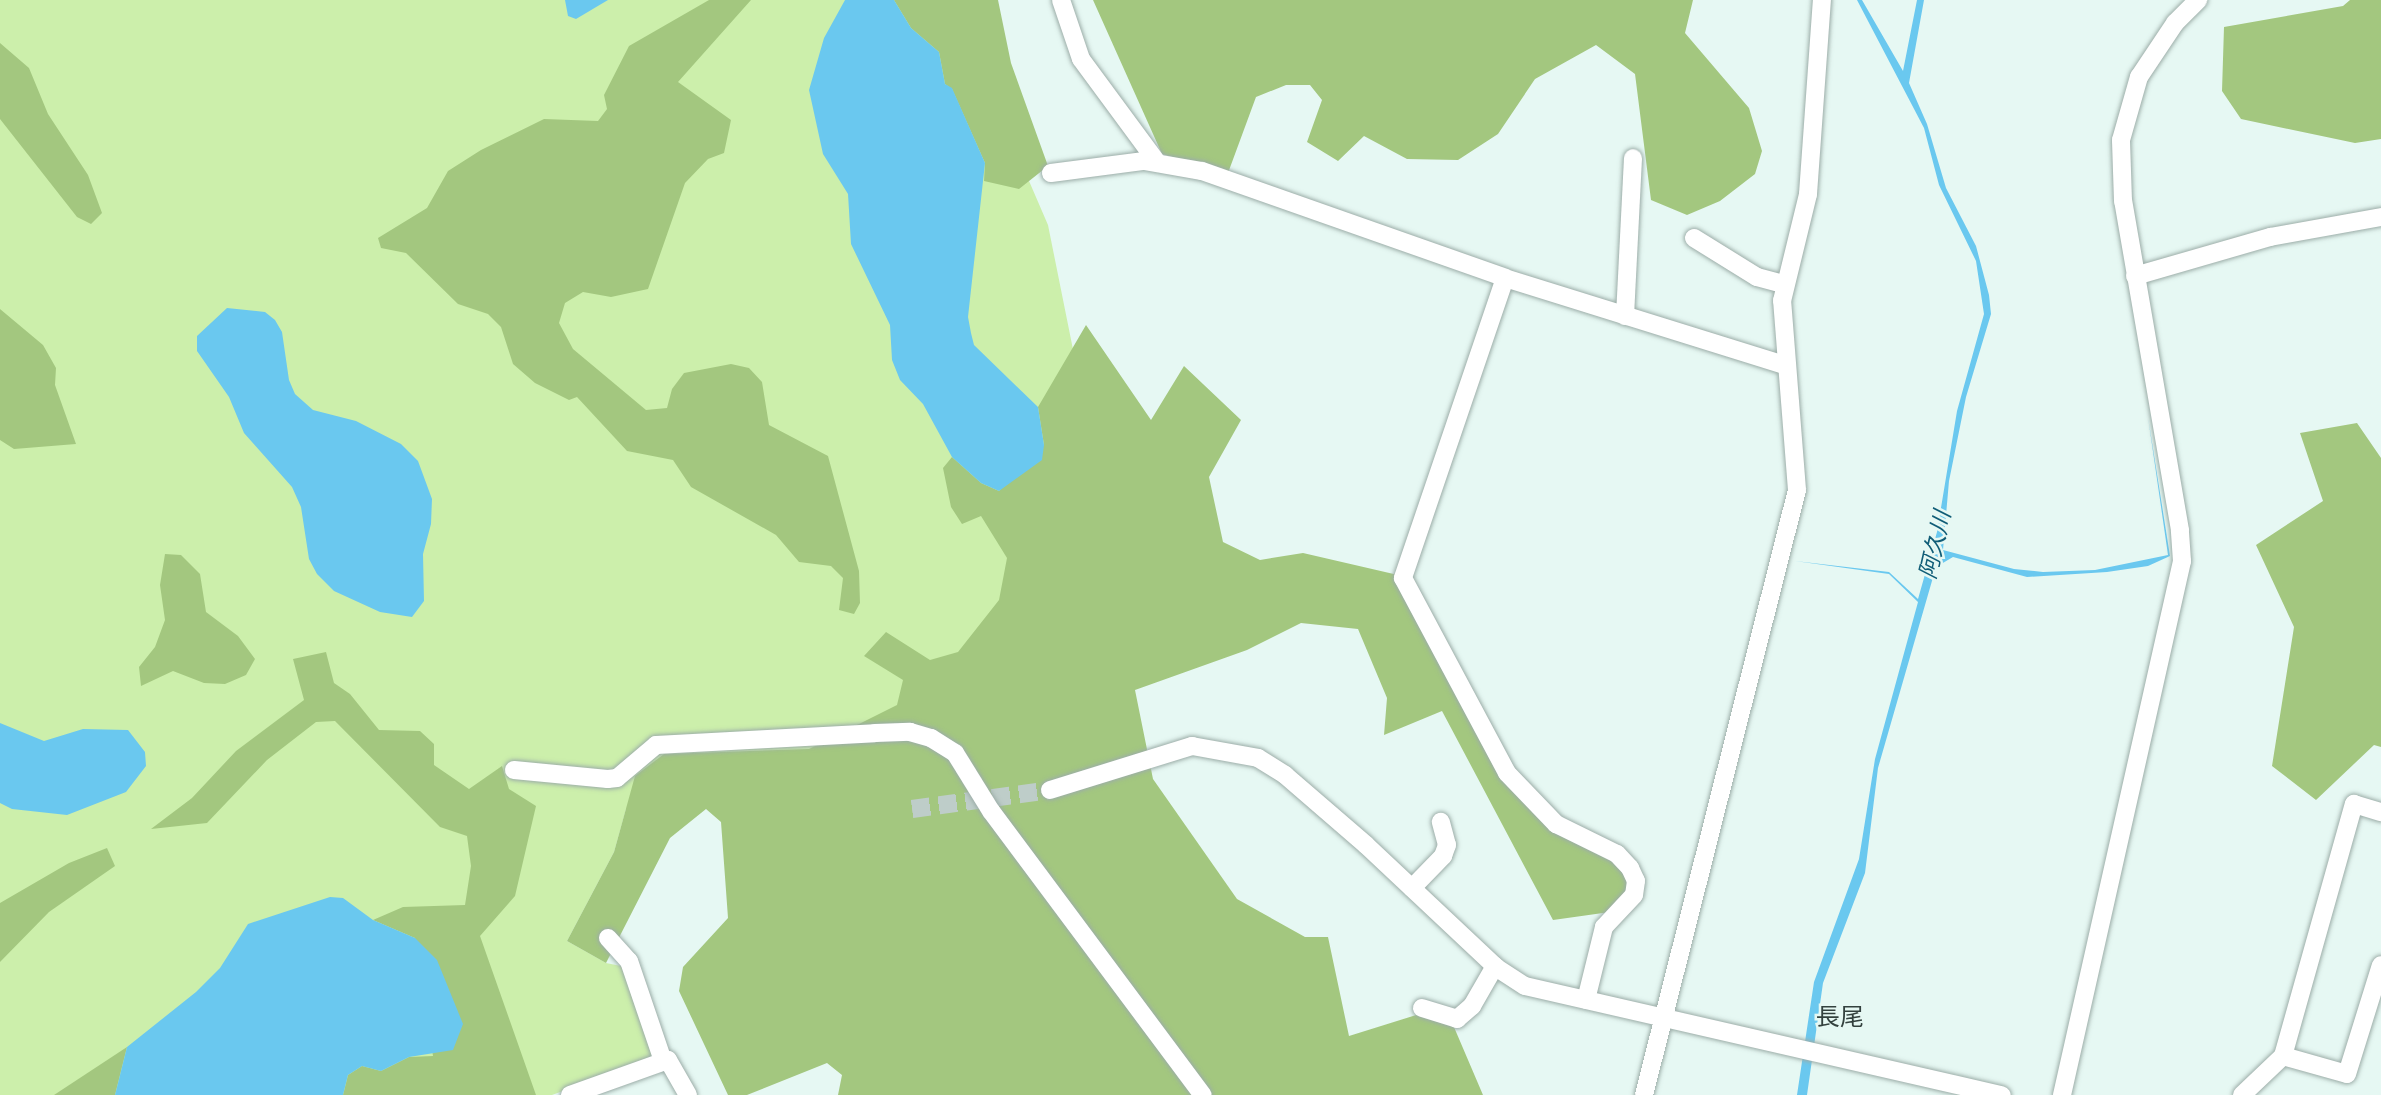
<!DOCTYPE html>
<html>
<head>
<meta charset="utf-8">
<style>
  body { margin:0 }
  #map { position:relative; width:2381px; height:1095px; overflow:hidden; background:#e6f8f3; font-family:"Fira Sans","Noto Sans JP",sans-serif }
  div>[style] { position:absolute }
  .green>* { inset:0; background:#ccefab }
  .forest>* { inset:0; background:#a3c77f }
  .water>* { inset:0; background:#6ac8ef }
  .minor-tunnel>* { height:18px; margin-top:-9px; transform-origin:0; background:repeating-linear-gradient(90deg,#becdc9 0 18px,transparent 0 27px) }
  .roads { filter:drop-shadow(0 0 2px #9cada8) drop-shadow(0 0 2px #9cada8) }
  .minor>* { height:18px; margin:-9px; padding:0 9px; transform-origin:9px; border-radius:9px; background:#fff }
  span { translate:-50% -50%; white-space:nowrap; text-align:center; line-height:1.15; -webkit-text-stroke:5px #e6f8f3; paint-order:stroke }
  .water-label { font-size:23px; color:#105d77; font-style:italic }
  .quarter-label { font-size:24px; color:#33413e }
</style>
</head>
<body>
<div id="map">
  <div class="green">
    <i style="clip-path:polygon(0 0,951px 0,1048px 225px,1090px 434px,965px 699px,626px 809px,614px 852px,567px 941px,606px 963px,626px 967px,653px 1058px,552px 1095px,0 1095px)"></i>
  </div>
  <div class="forest">
    <i style="clip-path:polygon(709px 0,751px 0,678px 82px,731px 120px,724px 153px,708px 159px,685px 183px,648px 289px,611px 297px,583px 292px,565px 303px,559px 323px,573px 349px,646px 410px,667px 408px,672px 389px,684px 373px,731px 364px,749px 368px,762px 382px,769px 425px,828px 456px,859px 571px,860px 603px,854px 614px,839px 610px,843px 578px,831px 566px,799px 562px,776px 535px,691px 487px,673px 460px,627px 451px,577px 397px,569px 400px,535px 383px,513px 364px,501px 327px,488px 314px,458px 304px,406px 253px,381px 248px,378px 238px,427px 208px,448px 171px,481px 150px,544px 119px,598px 121px,607px 109px,604px 95px,629px 46px)"></i>
    <i style="clip-path:polygon(894px 0,998px 0,1011px 63px,1048px 166px,1019px 189px,984px 181px,985px 163px,952px 89px,945px 84px,939px 52px,911px 28px)"></i>
    <i style="clip-path:polygon(1093px 0,1693px 0,1685px 33px,1749px 108px,1762px 151px,1755px 174px,1720px 201px,1687px 215px,1651px 200px,1635px 74px,1596px 45px,1535px 79px,1498px 134px,1458px 160px,1407px 159px,1364px 136px,1338px 161px,1307px 142px,1322px 100px,1310px 85px,1286px 85px,1256px 97px,1228px 173px,1162px 154px)"></i>
    <i style="clip-path:polygon(2350px 0,2381px 0,2381px 139px,2355px 143px,2241px 119px,2222px 91px,2224px 27px,2343px 6px)"></i>
    <i style="clip-path:polygon(0 43px,29px 68px,48px 114px,88px 175px,102px 213px,91px 224px,77px 217px,0 119px)"></i>
    <i style="clip-path:polygon(0 309px,43px 345px,56px 368px,55px 385px,76px 444px,14px 449px,0 440px)"></i>
    <i style="clip-path:polygon(1086px 325px,1151px 420px,1184px 366px,1241px 420px,1209px 477px,1223px 542px,1260px 560px,1303px 553px,1398px 575px,1494px 767px,1556px 834px,1604px 852px,1629px 877px,1628px 891px,1610px 912px,1553px 920px,1442px 711px,1384px 735px,1387px 698px,1358px 629px,1301px 623px,1247px 650px,1135px 690px,1153px 779px,1237px 899px,1305px 937px,1328px 937px,1349px 1036px,1445px 1006px,1483px 1095px,838px 1095px,842px 1075px,827px 1063px,747px 1095px,728px 1095px,679px 991px,683px 967px,728px 918px,721px 822px,706px 809px,670px 838px,606px 963px,567px 941px,614px 852px,635px 776px,664px 754px,809px 749px,897px 705px,903px 680px,864px 656px,886px 632px,930px 660px,958px 652px,999px 600px,1007px 558px,981px 516px,962px 524px,951px 507px,943px 468px,952px 457px,981px 483px,999px 491px,1044px 445px,1038px 407px)"></i>
    <i style="clip-path:polygon(2357px 423px,2381px 458px,2381px 747px,2374px 745px,2316px 800px,2272px 766px,2294px 627px,2256px 545px,2323px 501px,2300px 433px)"></i>
    <i style="clip-path:polygon(165px 554px,181px 555px,200px 574px,206px 612px,238px 636px,255px 659px,246px 675px,225px 684px,204px 683px,173px 671px,141px 686px,139px 667px,155px 647px,165px 620px,160px 585px)"></i>
    <i style="clip-path:polygon(326px 652px,334px 683px,350px 694px,379px 730px,420px 731px,434px 744px,434px 765px,469px 789px,502px 766px,509px 789px,536px 806px,515px 896px,480px 936px,536px 1095px,343px 1095px,348px 1075px,362px 1066px,381px 1071px,409px 1057px,433px 1056px,415px 938px,373px 920px,403px 907px,465px 905px,471px 866px,467px 836px,440px 827px,335px 721px,316px 722px,267px 760px,207px 823px,151px 829px,192px 798px,236px 751px,304px 700px,293px 659px)"></i>
    <i style="clip-path:polygon(107px 848px,115px 866px,49px 912px,0 962px,0 903px,69px 863px)"></i>
    <i style="clip-path:polygon(127px 1047px,115px 1095px,54px 1095px)"></i>
  </div>
  <div class="water">
    <i style="clip-path:polygon(565px 0,608px 0,576px 19px,568px 16px)"></i>
    <i style="clip-path:polygon(845px 0,894px 0,911px 28px,939px 52px,945px 84px,952px 88px,985px 163px,968px 317px,971px 333px,974px 345px,1038px 407px,1044px 445px,1042px 460px,999px 491px,981px 483px,952px 457px,923px 404px,900px 380px,892px 360px,890px 325px,851px 244px,848px 194px,823px 154px,809px 90px,824px 38px)"></i>
    <i style="clip-path:polygon(1857px 0,1862px 0,1903px 71px,1917px 0,1924px 0,1909px 83px,1927px 124px,1946px 188px,1976px 246px,1989px 295px,1991px 314px,1966px 397px,1949px 481px,1943px 550px,2014px 569px,2043px 572px,2095px 570px,2168px 555px,2148px 417px,2170px 556px,2148px 566px,2107px 572px,2027px 577px,1953px 557px,1936px 567px,1878px 768px,1865px 873px,1823px 983px,1807px 1095px,1797px 1095px,1814px 982px,1859px 859px,1875px 759px,1918px 602px,1889px 574px,1795px 561px,1889px 572px,1918px 599px,1937px 532px,1957px 411px,1984px 314px,1976px 261px,1939px 185px,1924px 128px)"></i>
    <i style="clip-path:polygon(227px 308px,265px 312px,275px 320px,282px 332px,289px 380px,295px 394px,313px 410px,356px 421px,401px 444px,418px 461px,432px 499px,431px 524px,423px 554px,424px 601px,412px 617px,380px 612px,334px 591px,317px 574px,309px 559px,301px 507px,292px 487px,244px 433px,229px 397px,197px 351px,197px 336px)"></i>
    <i style="clip-path:polygon(0 723px,44px 741px,83px 729px,128px 730px,145px 752px,146px 766px,126px 792px,67px 815px,12px 809px,0 803px)"></i>
    <i style="clip-path:polygon(330px 897px,343px 898px,373px 920px,415px 938px,437px 960px,463px 1024px,453px 1050px,409px 1057px,381px 1071px,362px 1066px,348px 1075px,343px 1095px,115px 1095px,127px 1047px,196px 992px,220px 968px,248px 924px)"></i>
  </div>
  <div class="minor-tunnel">
    <i style="left:912px;top:809px;width:139px;rotate:-7.8deg"></i>
  </div>
  <div class="roads">
    <div class="minor">
      <i style="left:1061px;top:0;width:62px;rotate:71.3deg"></i>
      <i style="left:1081px;top:59px;width:128px;rotate:53.6deg"></i>
      <i style="left:1051px;top:173px;width:94px;rotate:-7.4deg"></i>
      <i style="left:1144px;top:161px;width:59px;rotate:9.8deg"></i>
      <i style="left:1202px;top:171px;width:321px;rotate:19.4deg"></i>
      <i style="left:1505px;top:278px;width:293px;rotate:17.3deg"></i>
      <i style="left:1694px;top:238px;width:74px;rotate:31.8deg"></i>
      <i style="left:1757px;top:277px;width:28px;rotate:15deg"></i>
      <i style="left:2135px;top:276px;width:141px;rotate:-16.1deg"></i>
      <i style="left:2270px;top:237px;width:113px;rotate:-10.2deg"></i>
      <i style="left:1505px;top:278px;width:317px;rotate:108.8deg"></i>
      <i style="left:1403px;top:578px;width:221px;rotate:61.9deg"></i>
      <i style="left:1507px;top:773px;width:71px;rotate:46.1deg"></i>
      <i style="left:1556px;top:824px;width:68px;rotate:26.2deg"></i>
      <i style="left:1617px;top:854px;width:19px;rotate:47deg"></i>
      <i style="left:1630px;top:868px;width:14px;rotate:65deg"></i>
      <i style="left:1636px;top:881px;width:14px;rotate:98deg"></i>
      <i style="left:1634px;top:895px;width:44px;rotate:133.2deg"></i>
      <i style="left:1604px;top:927px;width:75px;rotate:103.9deg"></i>
      <i style="left:1625px;top:316px;width:158px;rotate:-87.1deg"></i>
      <i style="left:514px;top:770px;width:94px;rotate:5.5deg"></i>
      <i style="left:608px;top:779px;width:9px;rotate:-6deg"></i>
      <i style="left:617px;top:778px;width:51px;rotate:-40.2deg"></i>
      <i style="left:656px;top:745px;width:219px;rotate:-3.1deg"></i>
      <i style="left:875px;top:733px;width:35px;rotate:-2deg"></i>
      <i style="left:910px;top:732px;width:22px;rotate:16deg"></i>
      <i style="left:931px;top:738px;width:28px;rotate:32deg"></i>
      <i style="left:955px;top:753px;width:68px;rotate:58.2deg"></i>
      <i style="left:991px;top:811px;width:354px;rotate:53.3deg"></i>
      <i style="left:1050px;top:790px;width:149px;rotate:-17.2deg"></i>
      <i style="left:1192px;top:746px;width:67px;rotate:10.3deg"></i>
      <i style="left:1258px;top:758px;width:32px;rotate:32deg"></i>
      <i style="left:1285px;top:775px;width:107px;rotate:40.8deg"></i>
      <i style="left:1366px;top:845px;width:180px;rotate:43.2deg"></i>
      <i style="left:1497px;top:968px;width:33px;rotate:33deg"></i>
      <i style="left:1525px;top:986px;width:489px;rotate:12.9deg"></i>
      <i style="left:1412px;top:888px;width:45px;rotate:-45.9deg"></i>
      <i style="left:1443px;top:856px;width:12px;rotate:-70deg"></i>
      <i style="left:1447px;top:845px;width:24px;rotate:-105deg"></i>
      <i style="left:608px;top:938px;width:31px;rotate:48deg"></i>
      <i style="left:629px;top:961px;width:106px;rotate:71.2deg"></i>
      <i style="left:1422px;top:1008px;width:37px;rotate:17deg"></i>
      <i style="left:1457px;top:1019px;width:20px;rotate:-41deg"></i>
      <i style="left:1472px;top:1006px;width:46px;rotate:-60.1deg"></i>
      <i style="left:2283px;top:1056px;width:262px;rotate:-74.3deg"></i>
      <i style="left:2354px;top:804px;width:28px;rotate:17deg"></i>
      <i style="left:570px;top:1095px;width:104px;rotate:-19.7deg"></i>
      <i style="left:668px;top:1060px;width:40px;rotate:60.3deg"></i>
      <i style="left:1644px;top:1095px;width:624px;rotate:-75.81deg"></i>
      <i style="left:1797px;top:490px;width:190px;rotate:-94.5deg"></i>
      <i style="left:1782px;top:301px;width:110px;rotate:-76.3deg"></i>
      <i style="left:1808px;top:194px;width:195px;rotate:-85.9deg"></i>
      <i style="left:2062px;top:1095px;width:547px;rotate:-77.33deg"></i>
      <i style="left:2182px;top:561px;width:31px;rotate:-94deg"></i>
      <i style="left:2180px;top:530px;width:334px;rotate:-99.8deg"></i>
      <i style="left:2123px;top:201px;width:61px;rotate:-91.9deg"></i>
      <i style="left:2121px;top:140px;width:66px;rotate:-74.1deg"></i>
      <i style="left:2139px;top:77px;width:65px;rotate:-56.3deg"></i>
      <i style="left:2175px;top:23px;width:33px;rotate:-45deg"></i>
      <i style="left:2242px;top:1095px;width:57px;rotate:-43.6deg"></i>
      <i style="left:2283px;top:1056px;width:66px;rotate:15.7deg"></i>
      <i style="left:2347px;top:1074px;width:114px;rotate:-72.7deg"></i>
    </div>
  </div>
  <div class="water-label">
    <span style="left:1935px;top:545px;rotate:-77deg">阿久川</span>
  </div>
  <div class="quarter-label">
    <span style="left:1840px;top:1018px">長尾</span>
  </div>
</div>
</body>
</html>
